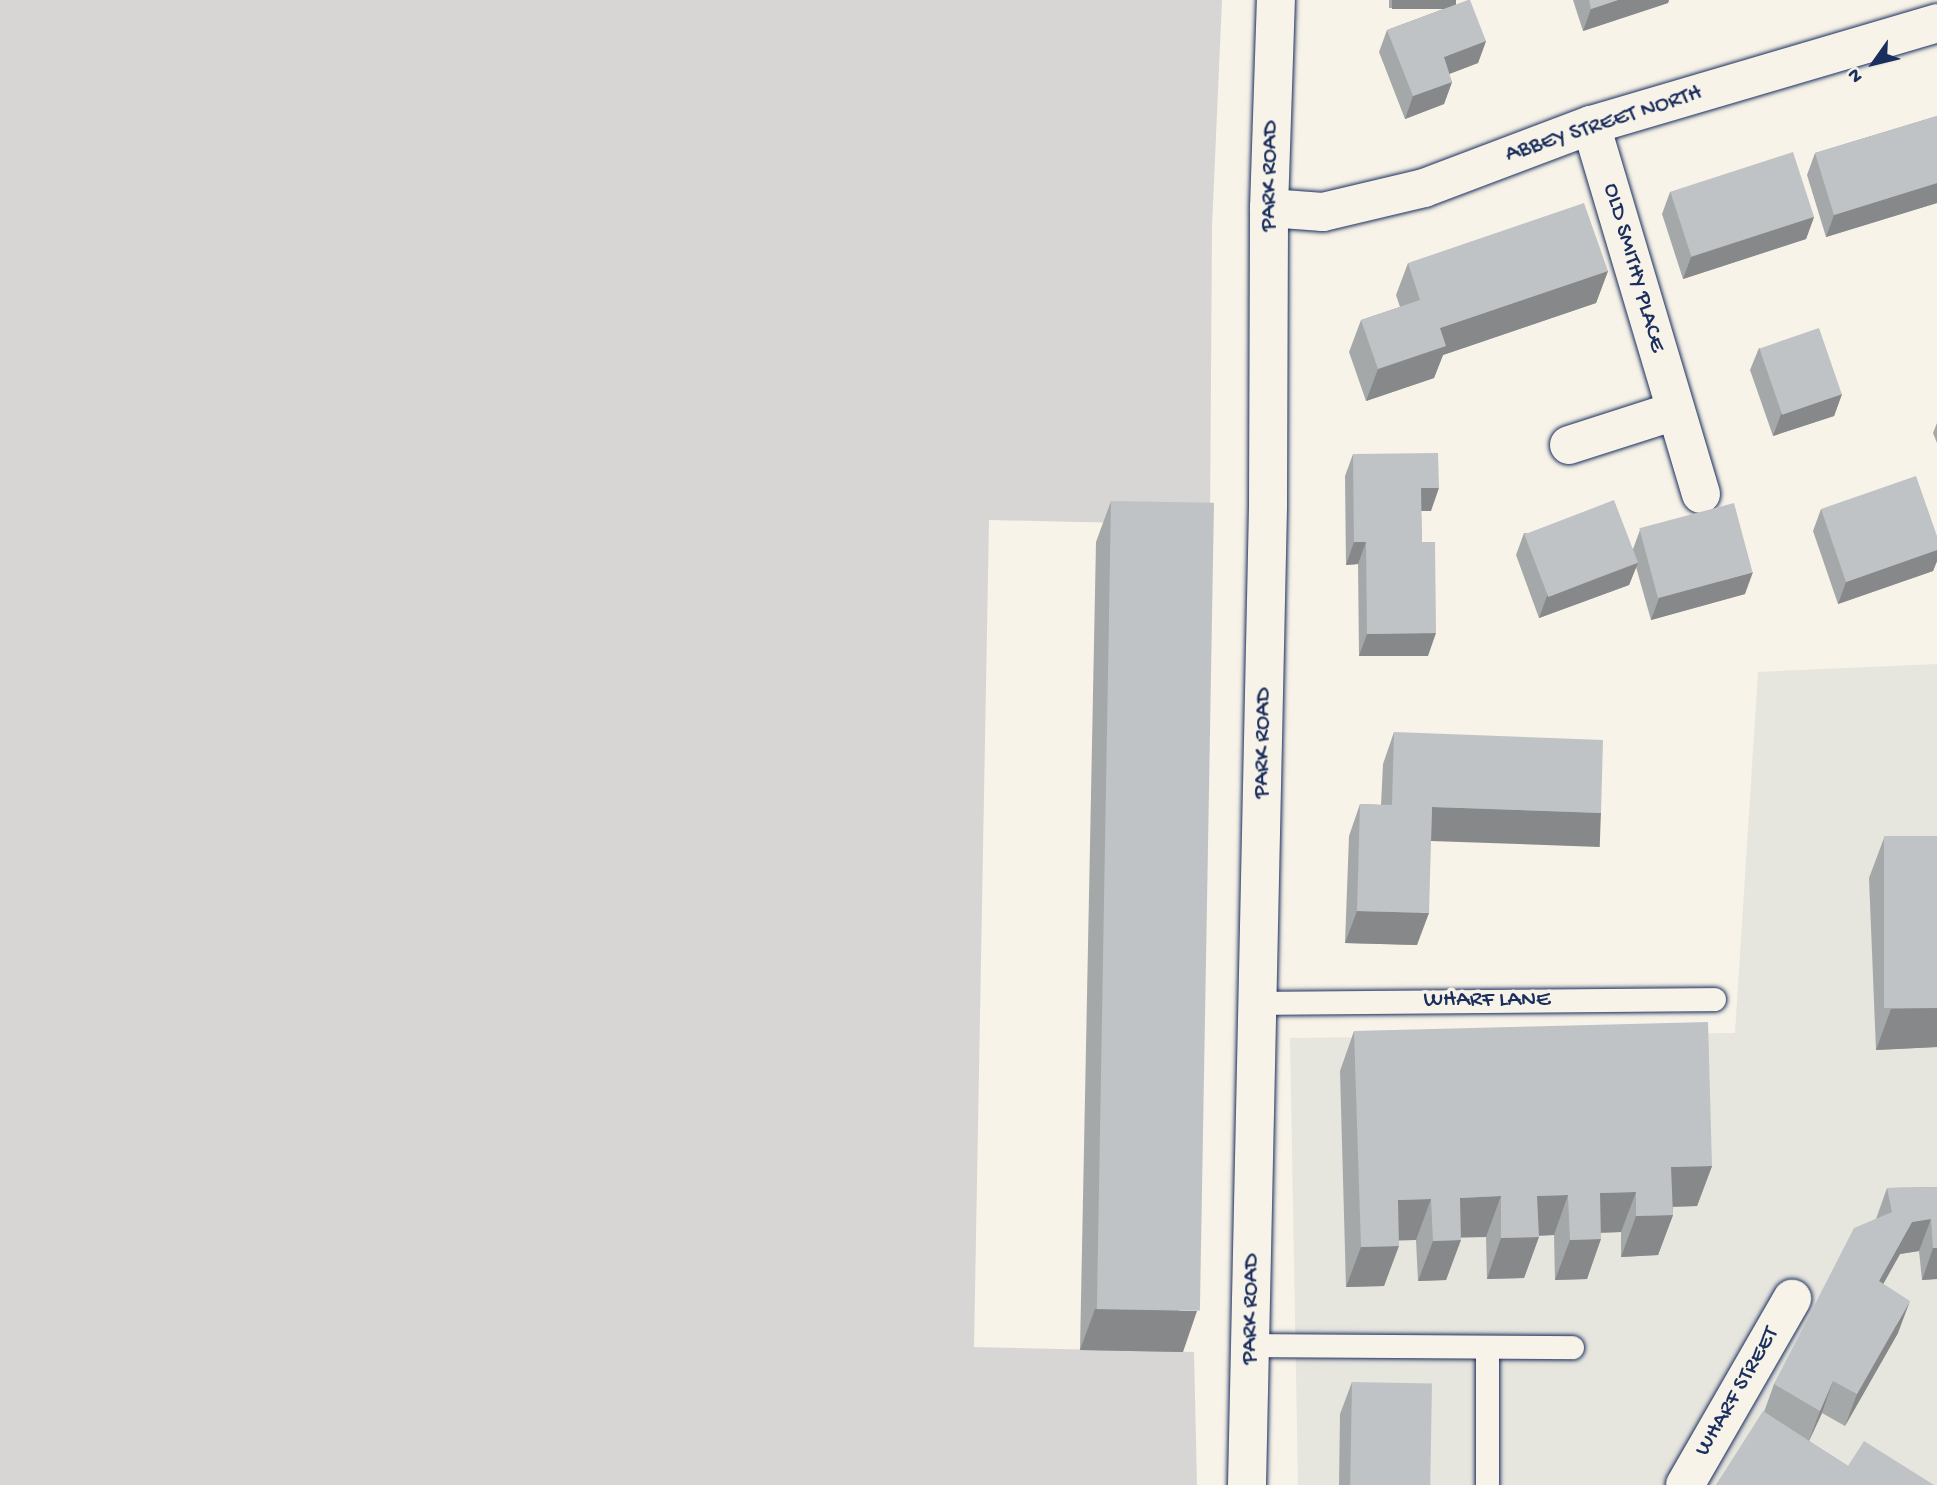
<!DOCTYPE html>
<html>
<head>
<meta charset="utf-8">
<style>
  body { margin:0 }
  #map { position:relative; width:1937px; height:1485px; overflow:hidden; background:#f7f3e8; font-family:"Gochi Hand",sans-serif }
  div>[style] { position:absolute }
  .built>* { inset:0; background:#e6e5de }
  .green>* { inset:0; background:#d7d6d4 }
  .roads { filter:drop-shadow(0 0 2px #1b2f5e) drop-shadow(0 0 2px #1b2f5e) }
  .lane>* { height:23px; margin:-11.5px; padding:0 11.5px; transform-origin:11.5px; border-radius:11.5px; background:#f7f3e8 }
  .street>* { height:38px; margin:-19px; padding:0 19px; transform-origin:19px; border-radius:19px; background:#f7f3e8 }
  .secondary>* { height:38px; margin:-19px; padding:0 19px; transform-origin:19px; border-radius:19px; background:#f7f3e8 }
  .wall>* { inset:0; background:#a5a8a9 }
  .shaded-wall>* { inset:0; background:#86888a; transform-origin:0 0 }
  .building>* { inset:0; background:#c0c3c5; transform-origin:0 0 }
  span { translate:-50% -50%; white-space:nowrap; text-align:center; line-height:1.15; -webkit-text-stroke:7px #f7f3e8; paint-order:stroke }
  .street-label { font-size:23px; color:#1b2f5e }
  .north { position:absolute; left:1839px; top:28px; width:70px; height:70px; -webkit-text-stroke:5px #f7f3e8; paint-order:stroke; rotate:236deg; font-size:19px; font-weight:700; line-height:28px; text-align:center; color:#1b2f5e }
  .north::after { content:''; display:block; margin:auto; width:24px; height:32px; background:#1b2f5e; clip-path:polygon(50% 0,100% 100%,50% 72%,0 100%) }
</style>
</head>
<body>
<div id="map">
  <div class="built">
    <i style="clip-path:polygon(1937px 664px,1937px 1485px,1298px 1485px,1290px 1038px,1735px 1033px,1758px 672px)"></i>
  </div>
  <div class="green">
    <i style="clip-path:polygon(0 0,1222px 0,1212px 227px,1210px 525px,989px 520px,974px 1347px,1194px 1352px,1197px 1485px,0 1485px)"></i>
  </div>
  <div class="roads">
    <div class="lane">
      <i style="left:1259px;top:1003px;width:455px;rotate:-0.5deg"></i>
      <i style="left:1251px;top:1345px;width:321px;rotate:0.4deg"></i>
      <i style="left:1487px;top:1347px;width:138px;rotate:90deg"></i>
    </div>
    <div class="street">
      <i style="left:1591px;top:125px;width:385px;rotate:73.4deg"></i>
      <i style="left:1269px;top:208px;width:54px;rotate:4.2deg"></i>
      <i style="left:1323px;top:212px;width:104px;rotate:-13.4deg"></i>
      <i style="left:1424px;top:188px;width:178px;rotate:-20.7deg"></i>
      <i style="left:1591px;top:125px;width:361px;rotate:-16.4deg"></i>
      <i style="left:1569px;top:445px;width:111px;rotate:-17.8deg"></i>
      <i style="left:1685px;top:1485px;width:215px;rotate:-60.1deg"></i>
    </div>
    <div class="secondary">
      <i style="left:1247px;top:1485px;width:979px;rotate:-88.77deg"></i>
      <i style="left:1268px;top:506px;width:298px;rotate:-89.8deg"></i>
      <i style="left:1269px;top:208px;width:208px;rotate:-88.1deg"></i>
    </div>
  </div>
  <div class="wall">
    <i style="clip-path:polygon(1389px 0,1456px 0,1454px 5px,1486px 41px,1478px 63px,1449px 74px,1452px 82px,1444px 104px,1405px 119px,1379px 52px,1387px 30px,1446px 8px,1389px 8px)"></i>
    <i style="clip-path:polygon(1573px 0,1669px 0,1668px 3px,1583px 31px)"></i>
    <i style="clip-path:polygon(1937px 116px,1937px 203px,1826px 237px,1807px 175px,1815px 153px)"></i>
    <i style="clip-path:polygon(1670px 192px,1814px 217px,1806px 239px,1683px 279px,1662px 214px)"></i>
    <i style="clip-path:polygon(1408px 263px,1608px 271px,1596px 303px,1443px 355px,1434px 378px,1366px 401px,1349px 352px,1361px 320px,1400px 307px,1396px 295px)"></i>
    <i style="clip-path:polygon(1759px 348px,1842px 394px,1834px 416px,1773px 436px,1750px 370px)"></i>
    <i style="clip-path:polygon(1937px 423px,1937px 443px,1933px 433px)"></i>
    <i style="clip-path:polygon(1353px 454px,1431px 511px,1421px 511px,1422px 542px,1428px 656px,1359px 656px,1358px 564px,1346px 565px,1345px 476px)"></i>
    <i style="clip-path:polygon(1111px 501px,1183px 1352px,1080px 1350px,1096px 542px)"></i>
    <i style="clip-path:polygon(1821px 509px,1937px 536px,1937px 561px,1933px 571px,1838px 604px,1813px 531px)"></i>
    <i style="clip-path:polygon(1640px 530px,1745px 594px,1651px 620px,1636px 567px,1629px 585px,1539px 618px,1516px 555px,1524px 533px,1633px 549px)"></i>
    <i style="clip-path:polygon(1394px 732px,1601px 813px,1589px 845px,1431px 840px,1417px 945px,1345px 943px,1349px 836px,1360px 804px,1381px 805px,1383px 764px)"></i>
    <i style="clip-path:polygon(1937px 836px,1937px 1047px,1876px 1050px,1869px 878px,1884px 838px)"></i>
    <i style="clip-path:polygon(1354px 1031px,1712px 1166px,1697px 1206px,1673px 1207px,1673px 1215px,1658px 1255px,1621px 1257px,1621px 1232px,1601px 1233px,1587px 1279px,1555px 1280px,1554px 1235px,1539px 1236px,1524px 1278px,1487px 1279px,1486px 1237px,1461px 1237px,1446px 1280px,1418px 1281px,1416px 1240px,1399px 1240px,1384px 1286px,1346px 1287px,1340px 1071px)"></i>
    <i style="clip-path:polygon(1937px 1187px,1937px 1279px,1922px 1280px,1919px 1251px,1900px 1254px,1883px 1284px,1898px 1333px,1845px 1426px,1822px 1413px,1809px 1441px,1848px 1466px,1934px 1485px,1716px 1485px,1764px 1412px,1774px 1384px,1876px 1219px,1887px 1188px)"></i>
    <i style="clip-path:polygon(1352px 1382px,1429px 1485px,1339px 1485px,1340px 1414px)"></i>
  </div>
  <div class="shaded-wall">
    <i style="left:1392px;top:0;width:64px;height:9px"></i>
    <i style="clip-path:polygon(1618px 0,1669px 0,1668px 3px,1583px 31px,1591px 9px)"></i>
    <i style="clip-path:polygon(1486px 41px,1478px 63px,1436px 79px,1444px 57px)"></i>
    <i style="clip-path:polygon(1452px 82px,1444px 104px,1405px 119px,1413px 96px)"></i>
    <i style="clip-path:polygon(1937px 183px,1937px 203px,1826px 237px,1834px 215px)"></i>
    <i style="clip-path:polygon(1814px 217px,1806px 239px,1683px 279px,1691px 257px)"></i>
    <i style="clip-path:polygon(1608px 271px,1596px 303px,1443px 355px,1434px 378px,1366px 401px,1378px 369px,1440px 328px)"></i>
    <i style="clip-path:polygon(1842px 394px,1834px 416px,1773px 436px,1781px 414px)"></i>
    <i style="clip-path:polygon(1421px 488px,1439px 488px,1431px 511px,1413px 511px)"></i>
    <i style="clip-path:polygon(1354px 542px,1366px 542px,1358px 564px,1346px 565px)"></i>
    <i style="clip-path:polygon(1937px 550px,1937px 561px,1933px 571px,1838px 604px,1846px 582px)"></i>
    <i style="clip-path:polygon(1638px 563px,1629px 585px,1539px 618px,1547px 596px)"></i>
    <i style="clip-path:polygon(1753px 572px,1745px 594px,1651px 620px,1659px 598px)"></i>
    <i style="clip-path:polygon(1436px 633px,1428px 656px,1359px 656px,1367px 634px)"></i>
    <i style="left:1432px;top:807px;width:169px;height:34px;rotate:2deg"></i>
    <i style="clip-path:polygon(1357px 911px,1429px 913px,1417px 945px,1345px 943px)"></i>
    <i style="clip-path:polygon(1937px 1008px,1937px 1047px,1876px 1050px,1891px 1009px)"></i>
    <i style="clip-path:polygon(1712px 1166px,1697px 1206px,1657px 1207px,1671px 1167px)"></i>
    <i style="clip-path:polygon(1636px 1192px,1621px 1232px,1585px 1233px,1600px 1193px)"></i>
    <i style="clip-path:polygon(1568px 1195px,1554px 1235px,1523px 1236px,1537px 1196px)"></i>
    <i style="clip-path:polygon(1501px 1196px,1486px 1237px,1445px 1238px,1460px 1198px)"></i>
    <i style="clip-path:polygon(1431px 1199px,1416px 1240px,1383px 1241px,1398px 1200px)"></i>
    <i style="clip-path:polygon(1673px 1215px,1658px 1255px,1621px 1257px,1636px 1216px)"></i>
    <i style="clip-path:polygon(1931px 1219px,1919px 1251px,1900px 1254px,1867px 1313px,1879px 1281px,1912px 1222px)"></i>
    <i style="clip-path:polygon(1539px 1237px,1524px 1278px,1487px 1279px,1501px 1238px)"></i>
    <i style="clip-path:polygon(1601px 1239px,1587px 1279px,1555px 1280px,1570px 1240px)"></i>
    <i style="clip-path:polygon(1461px 1240px,1446px 1280px,1418px 1281px,1433px 1241px)"></i>
    <i style="clip-path:polygon(1399px 1246px,1384px 1286px,1346px 1287px,1361px 1247px)"></i>
    <i style="clip-path:polygon(1933px 1248px,1937px 1248px,1937px 1279px,1922px 1280px)"></i>
    <i style="clip-path:polygon(1910px 1301px,1898px 1333px,1845px 1426px,1857px 1394px)"></i>
    <i style="clip-path:polygon(1095px 1309px,1197px 1311px,1183px 1352px,1080px 1350px)"></i>
    <i style="clip-path:polygon(1833px 1381px,1822px 1413px,1808px 1443px,1820px 1411px)"></i>
  </div>
  <div class="building">
    <i style="clip-path:polygon(1468px 0,1470px 0,1486px 41px,1444px 57px,1452px 82px,1413px 96px,1387px 30px)"></i>
    <i style="clip-path:polygon(1589px 0,1618px 0,1591px 9px)"></i>
    <i style="clip-path:polygon(1937px 116px,1937px 183px,1834px 215px,1815px 153px)"></i>
    <i style="left:1793px;top:152px;width:68px;height:129px;rotate:72deg"></i>
    <i style="clip-path:polygon(1584px 203px,1608px 271px,1440px 328px,1446px 346px,1378px 369px,1361px 320px,1420px 300px,1408px 263px)"></i>
    <i style="left:1819px;top:328px;width:70px;height:63px;rotate:71deg"></i>
    <i style="clip-path:polygon(1438px 453px,1439px 488px,1421px 488px,1422px 542px,1435px 542px,1436px 633px,1367px 634px,1366px 542px,1354px 542px,1353px 454px)"></i>
    <i style="clip-path:polygon(1916px 476px,1937px 536px,1937px 550px,1846px 582px,1821px 509px)"></i>
    <i style="left:1614px;top:500px;width:67px;height:96px;rotate:69deg"></i>
    <i style="left:1111px;top:501px;width:103px;height:808px;rotate:1deg"></i>
    <i style="left:1734px;top:503px;width:72px;height:98px;rotate:75deg"></i>
    <i style="clip-path:polygon(1394px 732px,1603px 740px,1601px 813px,1432px 807px,1429px 913px,1357px 911px,1360px 804px,1392px 805px)"></i>
    <i style="left:1937px;top:836px;width:172px;height:53px;rotate:90deg"></i>
    <i style="clip-path:polygon(1708px 1022px,1712px 1166px,1671px 1167px,1673px 1215px,1636px 1216px,1636px 1192px,1600px 1193px,1601px 1239px,1570px 1240px,1568px 1195px,1537px 1196px,1539px 1237px,1501px 1238px,1501px 1196px,1460px 1198px,1461px 1240px,1433px 1241px,1431px 1199px,1398px 1200px,1399px 1246px,1361px 1247px,1354px 1031px)"></i>
    <i style="clip-path:polygon(1937px 1187px,1937px 1248px,1933px 1248px,1931px 1219px,1912px 1222px,1879px 1281px,1910px 1301px,1857px 1394px,1833px 1381px,1820px 1411px,1774px 1384px,1854px 1228px,1892px 1212px,1887px 1188px)"></i>
    <i style="left:1352px;top:1382px;width:80px;height:103px;rotate:1deg"></i>
    <i style="clip-path:polygon(1763px 1411px,1848px 1466px,1864px 1441px,1934px 1485px,1716px 1485px)"></i>
  </div>
  <div class="street-label">
    <span style="left:1604px;top:125px;rotate:-18deg">ABBEY STREET NORTH</span>
    <span style="left:1271px;top:176px;rotate:-89deg">PARK ROAD</span>
    <span style="left:1633px;top:268px;rotate:74deg">OLD SMITHY PLACE</span>
    <span style="left:1264px;top:743px;rotate:-89deg">PARK ROAD</span>
    <span style="left:1487px;top:1001px">WHARF LANE</span>
    <span style="left:1252px;top:1309px;rotate:-89deg">PARK ROAD</span>
    <span style="left:1738px;top:1392px;rotate:-60deg">WHARF STREET</span>
  </div>
  <div class="north">N</div>
</div>
</body>
</html>
